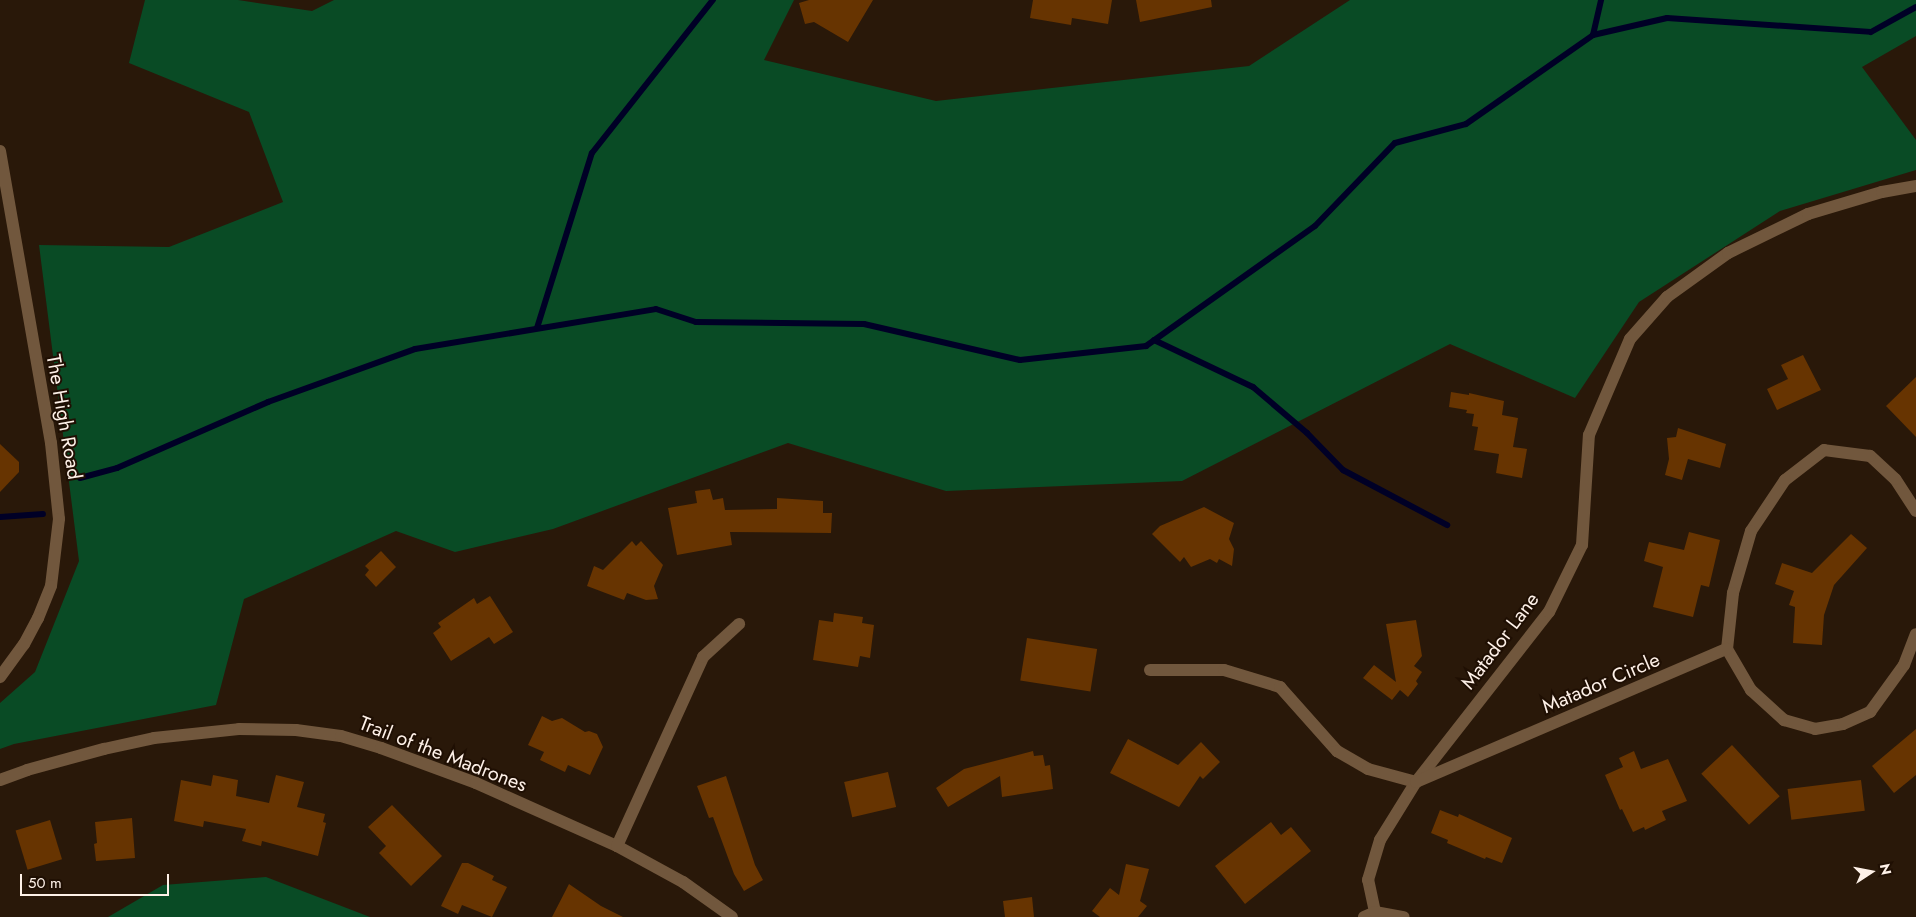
<!DOCTYPE html>
<html>
<head>
<meta charset="utf-8">
<style>
  body { margin:0 }
  #map { position:relative; width:1916px; height:917px; overflow:hidden; background:#291809; font-family:Jost,sans-serif }
  div>[style] { position:absolute }
  .green>* { inset:0; background:#094b25 }
  .stream>* { height:6px; margin:-3px; padding:0 3px; transform-origin:3px; border-radius:3px; background:#000026 }
  .building>* { inset:0; background:#673401; transform-origin:0 0 }
  .minor>* { height:12px; margin:-6px; padding:0 6px; transform-origin:6px; border-radius:6px; background:#71573d }
  span { translate:-50% -50%; white-space:nowrap; text-align:center; line-height:1.15; -webkit-text-stroke:4px #1f0f03; paint-order:stroke }
  .street-label { font-size:20px; color:#fef1e8 }
  .north { position:absolute; left:1846px; top:847px; width:50px; height:50px; -webkit-text-stroke:4px #1f0f03; paint-order:stroke; rotate:79deg; font-size:14px; font-weight:700; line-height:20px; text-align:center; color:#fef1e8 }
  .north::after { content:''; display:block; margin:auto; width:18px; height:22px; background:#fef1e8; clip-path:polygon(50% 0,100% 100%,50% 72%,0 100%) }
  .scale { position:absolute; left:20px; top:874px; width:149px; height:22px; box-sizing:border-box; border:2px solid #fef1e8; border-top:0; padding-left:6px; font-size:15px; line-height:18px; white-space:nowrap; color:#fef1e8; -webkit-text-stroke:4px #1f0f03; paint-order:stroke }
</style>
</head>
<body>
<div id="map">
  <div class="green">
    <i style="clip-path:polygon(145px 0,238px 0,312px 11px,334px 0,794px 0,764px 60px,936px 101px,1249px 66px,1350px 0,1916px 0,1916px 36px,1862px 67px,1916px 140px,1916px 170px,1780px 211px,1639px 302px,1575px 398px,1450px 344px,1182px 481px,946px 491px,788px 443px,553px 529px,455px 552px,396px 531px,244px 599px,216px 705px,14px 744px,0 749px,0 703px,35px 672px,79px 561px,39px 245px,169px 247px,283px 202px,249px 112px,129px 63px)"></i>
    <i style="clip-path:polygon(266px 877px,370px 917px,108px 917px,163px 885px)"></i>
  </div>
  <div class="stream">
    <i style="left:1593px;top:35px;width:36px;rotate:-77deg"></i>
    <i style="left:537px;top:328px;width:183px;rotate:-72.6deg"></i>
    <i style="left:592px;top:153px;width:195px;rotate:-51.7deg"></i>
    <i style="left:1154px;top:340px;width:110px;rotate:25.4deg"></i>
    <i style="left:1253px;top:387px;width:71px;rotate:40.4deg"></i>
    <i style="left:1307px;top:433px;width:52px;rotate:45.8deg"></i>
    <i style="left:1343px;top:470px;width:118px;rotate:27.9deg"></i>
    <i style="left:80px;top:478px;width:38px;rotate:-15deg"></i>
    <i style="left:117px;top:468px;width:165px;rotate:-23.6deg"></i>
    <i style="left:268px;top:402px;width:156px;rotate:-19.8deg"></i>
    <i style="left:415px;top:349px;width:244px;rotate:-9.4deg"></i>
    <i style="left:656px;top:309px;width:42px;rotate:18deg"></i>
    <i style="left:696px;top:322px;width:168px;rotate:0.7deg"></i>
    <i style="left:864px;top:324px;width:160px;rotate:13deg"></i>
    <i style="left:1020px;top:360px;width:127px;rotate:-6.3deg"></i>
    <i style="left:1146px;top:346px;width:207px;rotate:-35.4deg"></i>
    <i style="left:1315px;top:226px;width:115px;rotate:-46.1deg"></i>
    <i style="left:1395px;top:143px;width:73px;rotate:-15deg"></i>
    <i style="left:1466px;top:124px;width:155px;rotate:-35deg"></i>
    <i style="left:1593px;top:35px;width:76px;rotate:-12.9deg"></i>
    <i style="left:1667px;top:18px;width:204px;rotate:3.9deg"></i>
    <i style="left:1871px;top:32px;width:51px;rotate:-29.1deg"></i>
    <i style="left:0;top:517px;width:43px;rotate:-4deg"></i>
  </div>
  <div class="building">
    <i style="clip-path:polygon(809px 0,873px 0,848px 42px,814px 22px,805px 24px,799px 3px)"></i>
    <i style="clip-path:polygon(1033px 0,1112px 0,1108px 24px,1072px 18px,1071px 25px,1030px 18px)"></i>
    <i style="clip-path:polygon(1136px 0,1211px 0,1212px 7px,1140px 22px)"></i>
    <i style="clip-path:polygon(1803px 355px,1821px 390px,1777px 410px,1767px 389px,1788px 379px,1781px 365px)"></i>
    <i style="clip-path:polygon(1916px 377px,1916px 437px,1886px 406px)"></i>
    <i style="clip-path:polygon(1451px 392px,1469px 395px,1469px 393px,1504px 401px,1502px 415px,1518px 418px,1513px 447px,1527px 449px,1522px 478px,1496px 473px,1499px 454px,1474px 450px,1478px 427px,1472px 426px,1474px 414px,1466px 413px,1467px 410px,1449px 407px)"></i>
    <i style="clip-path:polygon(1678px 428px,1726px 444px,1720px 468px,1688px 459px,1682px 480px,1665px 475px,1669px 459px,1667px 438px,1676px 437px)"></i>
    <i style="clip-path:polygon(0 444px,19px 462px,19px 472px,0 492px)"></i>
    <i style="clip-path:polygon(710px 489px,713px 500px,723px 498px,725px 510px,777px 509px,777px 498px,823px 501px,823px 513px,832px 513px,831px 533px,730px 532px,732px 545px,677px 555px,668px 508px,697px 503px,695px 491px)"></i>
    <i style="clip-path:polygon(1204px 507px,1234px 523px,1229px 539px,1234px 549px,1232px 566px,1219px 559px,1217px 563px,1210px 559px,1191px 567px,1184px 557px,1180px 562px,1152px 534px,1160px 526px)"></i>
    <i style="clip-path:polygon(1689px 532px,1720px 540px,1709px 587px,1701px 585px,1693px 617px,1653px 607px,1663px 567px,1644px 561px,1649px 542px,1684px 550px)"></i>
    <i style="clip-path:polygon(1851px 534px,1867px 548px,1834px 585px,1824px 615px,1822px 645px,1793px 643px,1795px 607px,1789px 605px,1794px 591px,1775px 584px,1782px 563px,1812px 573px)"></i>
    <i style="clip-path:polygon(632px 541px,636px 546px,641px 541px,663px 565px,654px 586px,658px 599px,646px 600px,627px 593px,624px 600px,587px 586px,594px 566px,603px 570px)"></i>
    <i style="clip-path:polygon(381px 551px,396px 567px,376px 587px,365px 575px,369px 570px,365px 566px)"></i>
    <i style="clip-path:polygon(490px 596px,513px 632px,494px 644px,489px 637px,451px 661px,433px 633px,441px 627px,438px 623px,474px 598px,477px 604px)"></i>
    <i style="clip-path:polygon(834px 613px,863px 617px,862px 623px,874px 625px,870px 658px,860px 656px,858px 667px,813px 660px,819px 620px,833px 622px)"></i>
    <i style="clip-path:polygon(1416px 620px,1422px 656px,1414px 666px,1422px 672px,1416px 681px,1418px 684px,1408px 697px,1400px 690px,1392px 700px,1363px 678px,1374px 665px,1396px 682px,1386px 624px)"></i>
    <i style="left:1027px;top:638px;width:71px;height:43px;rotate:9deg"></i>
    <i style="clip-path:polygon(542px 716px,552px 721px,562px 718px,585px 732px,589px 731px,597px 734px,603px 747px,590px 775px,568px 765px,565px 772px,540px 760px,544px 752px,528px 745px)"></i>
    <i style="clip-path:polygon(1916px 729px,1916px 775px,1894px 793px,1872px 766px)"></i>
    <i style="clip-path:polygon(1128px 739px,1178px 765px,1201px 742px,1220px 762px,1203px 779px,1200px 776px,1179px 807px,1110px 773px)"></i>
    <i style="left:1732px;top:745px;width:70px;height:42px;rotate:47deg"></i>
    <i style="clip-path:polygon(1033px 751px,1034px 756px,1043px 755px,1045px 766px,1050px 765px,1053px 789px,1002px 797px,1000px 776px,948px 807px,936px 788px,964px 769px)"></i>
    <i style="clip-path:polygon(1634px 751px,1641px 769px,1668px 759px,1687px 801px,1662px 811px,1666px 820px,1645px 830px,1644px 827px,1633px 832px,1622px 809px,1620px 810px,1605px 775px,1623px 767px,1619px 758px)"></i>
    <i style="left:888px;top:772px;width:36px;height:45px;rotate:77deg"></i>
    <i style="clip-path:polygon(213px 775px,238px 780px,236px 796px,269px 803px,276px 775px,304px 782px,297px 807px,325px 814px,323px 822px,326px 823px,318px 856px,262px 841px,261px 846px,242px 841px,246px 829px,204px 821px,203px 827px,174px 821px,181px 780px,211px 786px)"></i>
    <i style="clip-path:polygon(726px 776px,755px 865px,763px 880px,744px 891px,734px 874px,713px 817px,709px 818px,697px 786px)"></i>
    <i style="left:1861px;top:780px;width:31px;height:74px;rotate:83deg"></i>
    <i style="clip-path:polygon(392px 805px,442px 856px,411px 886px,379px 853px,386px 846px,368px 827px)"></i>
    <i style="clip-path:polygon(1440px 810px,1458px 817px,1459px 814px,1512px 838px,1502px 863px,1486px 857px,1485px 859px,1447px 843px,1448px 840px,1431px 833px)"></i>
    <i style="clip-path:polygon(132px 818px,135px 858px,96px 861px,94px 844px,97px 843px,95px 822px)"></i>
    <i style="left:50px;top:820px;width:41px;height:36px;rotate:73deg"></i>
    <i style="clip-path:polygon(1271px 822px,1281px 835px,1291px 827px,1311px 851px,1245px 904px,1215px 866px)"></i>
    <i style="clip-path:polygon(462px 863px,468px 863px,494px 876px,492px 880px,507px 887px,492px 917px,462px 905px,458px 914px,441px 906px)"></i>
    <i style="clip-path:polygon(1126px 864px,1149px 869px,1140px 901px,1147px 906px,1138px 917px,1100px 917px,1092px 911px,1110px 888px,1119px 895px)"></i>
    <i style="clip-path:polygon(569px 884px,601px 906px,623px 917px,552px 917px)"></i>
    <i style="clip-path:polygon(1032px 897px,1034px 917px,1005px 917px,1003px 901px)"></i>
  </div>
  <div class="minor">
    <i style="left:0;top:151px;width:296px;rotate:80.1deg"></i>
    <i style="left:51px;top:443px;width:76px;rotate:84deg"></i>
    <i style="left:59px;top:519px;width:67px;rotate:96.8deg"></i>
    <i style="left:51px;top:586px;width:35px;rotate:112deg"></i>
    <i style="left:38px;top:618px;width:30px;rotate:118deg"></i>
    <i style="left:24px;top:644px;width:41px;rotate:126deg"></i>
    <i style="left:1916px;top:511px;width:38px;rotate:-123deg"></i>
    <i style="left:1895px;top:479px;width:34px;rotate:-137deg"></i>
    <i style="left:1870px;top:456px;width:46px;rotate:-172.6deg"></i>
    <i style="left:1824px;top:450px;width:49px;rotate:142.4deg"></i>
    <i style="left:1785px;top:480px;width:61px;rotate:123.7deg"></i>
    <i style="left:1751px;top:531px;width:65px;rotate:106.2deg"></i>
    <i style="left:1733px;top:593px;width:56px;rotate:96.1deg"></i>
    <i style="left:1727px;top:649px;width:48px;rotate:59.7deg"></i>
    <i style="left:1751px;top:690px;width:45px;rotate:42.3deg"></i>
    <i style="left:1784px;top:720px;width:32px;rotate:16deg"></i>
    <i style="left:1815px;top:729px;width:28px;rotate:-10deg"></i>
    <i style="left:1843px;top:724px;width:30px;rotate:-24deg"></i>
    <i style="left:1870px;top:712px;width:58px;rotate:-54.1deg"></i>
    <i style="left:1904px;top:665px;width:33px;rotate:-69deg"></i>
    <i style="left:1150px;top:670px;width:74px"></i>
    <i style="left:1224px;top:670px;width:59px;rotate:16.9deg"></i>
    <i style="left:1280px;top:687px;width:86px;rotate:48.3deg"></i>
    <i style="left:1337px;top:751px;width:36px;rotate:30deg"></i>
    <i style="left:1368px;top:769px;width:50px;rotate:15.2deg"></i>
    <i style="left:1416px;top:782px;width:216px;rotate:-52deg"></i>
    <i style="left:1549px;top:612px;width:75px;rotate:-63.8deg"></i>
    <i style="left:1582px;top:545px;width:110px;rotate:-86.4deg"></i>
    <i style="left:1589px;top:435px;width:104px;rotate:-66.9deg"></i>
    <i style="left:1630px;top:339px;width:56px;rotate:-48.6deg"></i>
    <i style="left:1667px;top:297px;width:75px;rotate:-35.8deg"></i>
    <i style="left:1728px;top:253px;width:89px;rotate:-26deg"></i>
    <i style="left:1808px;top:214px;width:77px;rotate:-16.6deg"></i>
    <i style="left:1882px;top:192px;width:35px;rotate:-10deg"></i>
    <i style="left:0;top:780px;width:29px;rotate:-20deg"></i>
    <i style="left:27px;top:770px;width:80px;rotate:-15.3deg"></i>
    <i style="left:104px;top:749px;width:51px;rotate:-12.4deg"></i>
    <i style="left:154px;top:738px;width:85px;rotate:-6deg"></i>
    <i style="left:239px;top:729px;width:57px;rotate:1deg"></i>
    <i style="left:296px;top:730px;width:45px;rotate:7.6deg"></i>
    <i style="left:341px;top:736px;width:42px;rotate:16.7deg"></i>
    <i style="left:381px;top:748px;width:101px;rotate:20.2deg"></i>
    <i style="left:476px;top:783px;width:154px;rotate:24.1deg"></i>
    <i style="left:617px;top:846px;width:75px;rotate:28.6deg"></i>
    <i style="left:683px;top:882px;width:60px;rotate:35.5deg"></i>
    <i style="left:617px;top:846px;width:208px;rotate:-65.5deg"></i>
    <i style="left:703px;top:657px;width:49px;rotate:-42.5deg"></i>
    <i style="left:1375px;top:912px;width:33px;rotate:-102deg"></i>
    <i style="left:1368px;top:880px;width:42px;rotate:-73.3deg"></i>
    <i style="left:1380px;top:840px;width:68px;rotate:-58.2deg"></i>
    <i style="left:1416px;top:782px;width:338px;rotate:-23.2deg"></i>
    <i style="left:1364px;top:917px;width:12px;rotate:-24deg"></i>
    <i style="left:1375px;top:912px;width:29px;rotate:10deg"></i>
  </div>
  <div class="street-label">
    <span style="left:64px;top:417px;rotate:80deg">The High Road</span>
    <span style="left:1500px;top:641px;rotate:-53deg">Matador Lane</span>
    <span style="left:1601px;top:683px;rotate:-23deg">Matador Circle</span>
    <span style="left:443px;top:754px;rotate:21deg">Trail of the Madrones</span>
  </div>
  <div class="north">N</div>
  <div class="scale">50 m</div>
</div>
</body>
</html>
